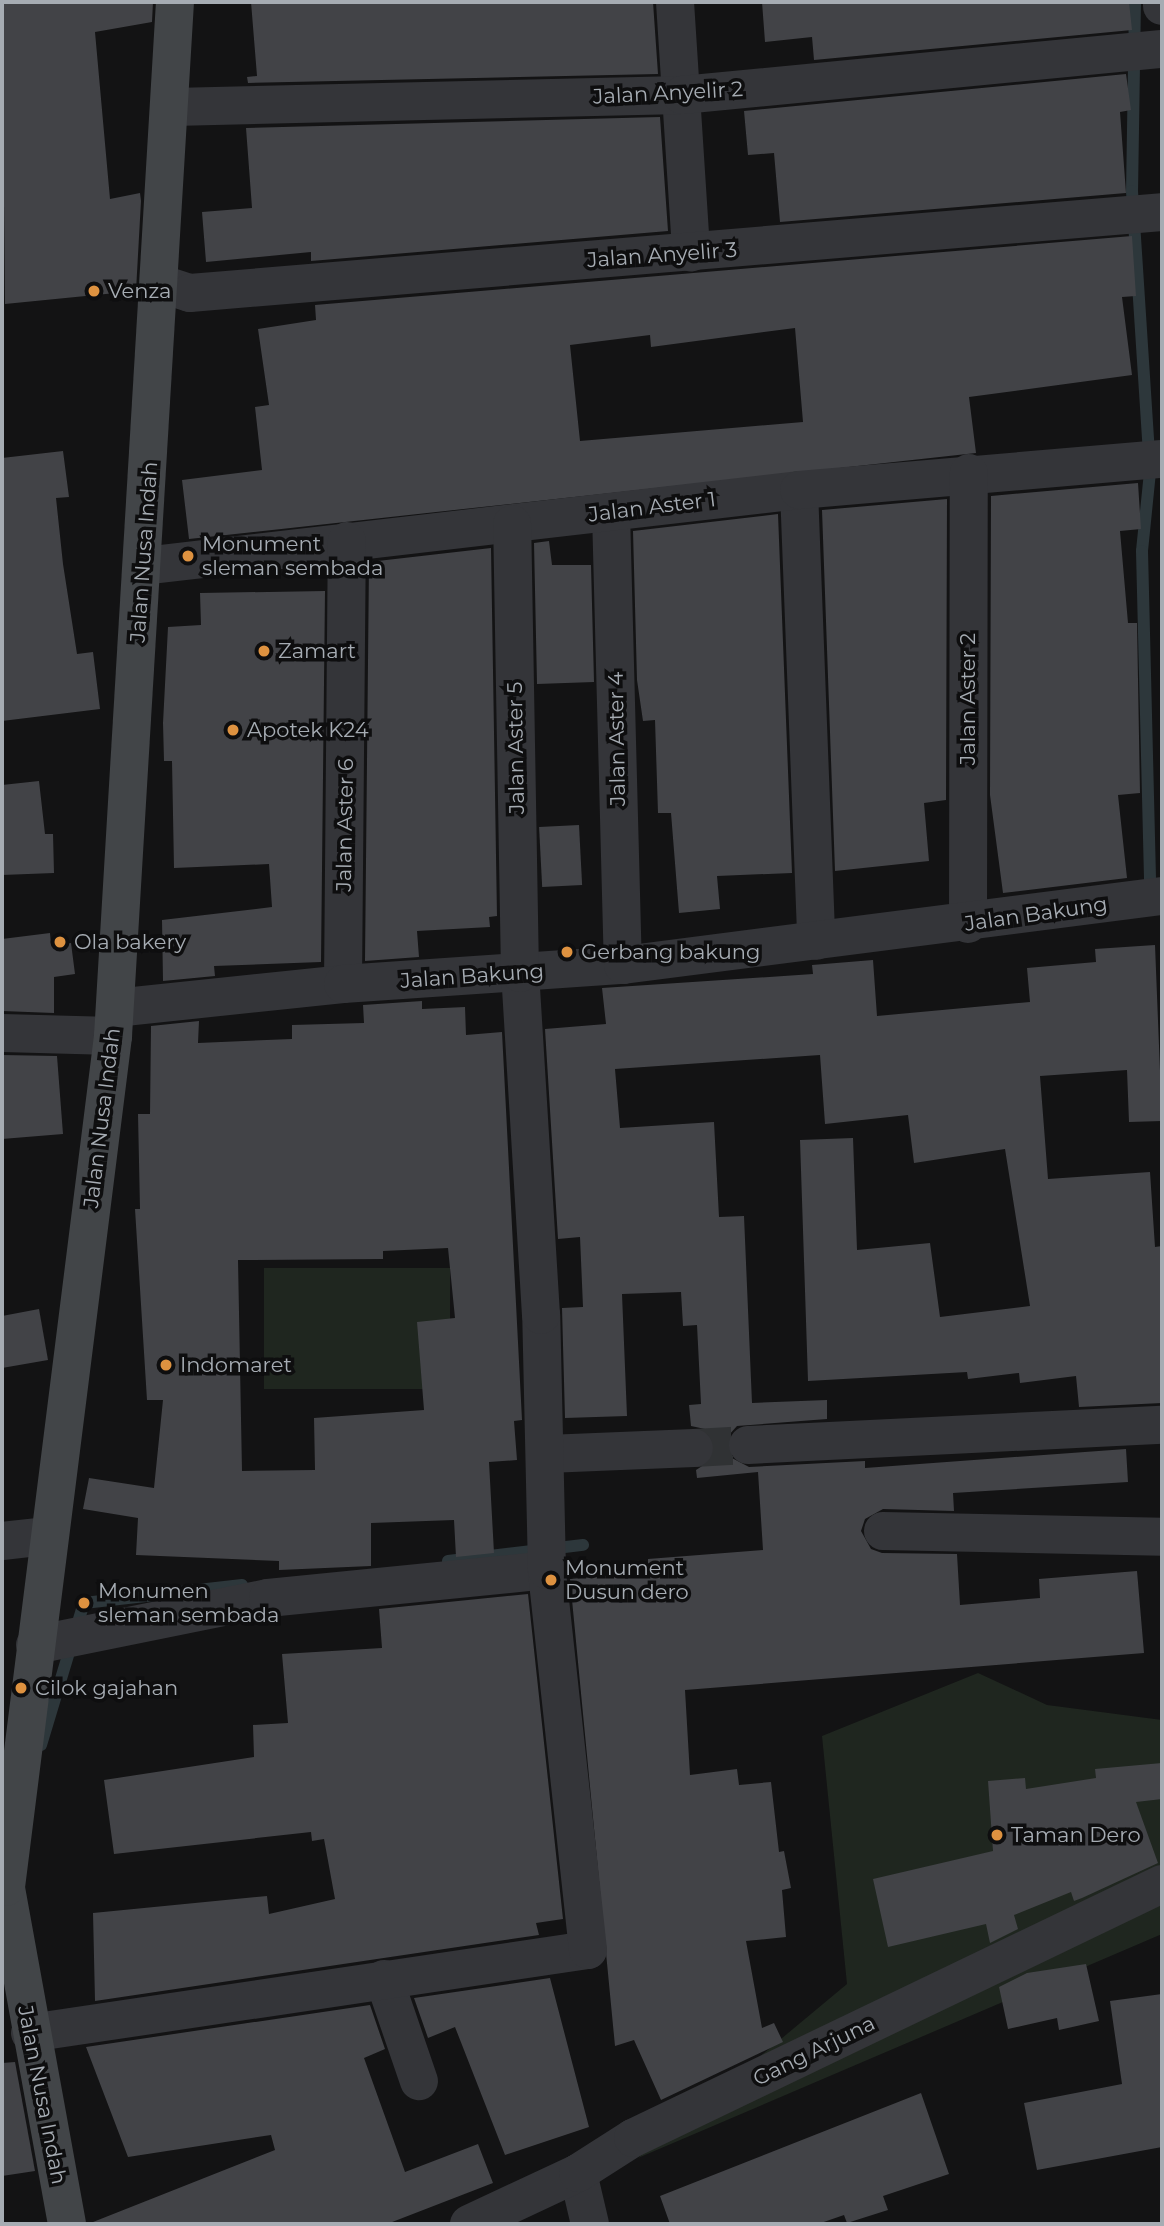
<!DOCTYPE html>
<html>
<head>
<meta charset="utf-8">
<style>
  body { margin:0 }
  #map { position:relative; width:1164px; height:2226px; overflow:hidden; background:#131314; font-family:Montserrat,sans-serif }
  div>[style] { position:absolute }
  .green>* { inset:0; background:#1f261f; transform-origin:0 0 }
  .stream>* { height:12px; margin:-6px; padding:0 6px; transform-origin:6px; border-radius:6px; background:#2d373b }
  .building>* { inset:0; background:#424347; transform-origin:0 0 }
  .street-tunnel>* { height:38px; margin-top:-19px; transform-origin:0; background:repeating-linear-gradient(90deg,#303234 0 38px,transparent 0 57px) }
  .street>* { height:38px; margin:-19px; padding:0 19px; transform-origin:19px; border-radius:19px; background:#343539 }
  .secondary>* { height:38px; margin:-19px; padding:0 19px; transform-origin:19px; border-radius:19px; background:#424548 }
  .dots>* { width:19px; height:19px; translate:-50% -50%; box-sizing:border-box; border:4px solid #0e0e0f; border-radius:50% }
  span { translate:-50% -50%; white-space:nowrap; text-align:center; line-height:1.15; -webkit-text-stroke:7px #0e0e0f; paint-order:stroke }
  .street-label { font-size:21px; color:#a6acb3 }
  .poi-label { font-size:21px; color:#a6acb3 }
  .left { translate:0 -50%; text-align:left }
  .frame { position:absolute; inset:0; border:4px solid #a6acb3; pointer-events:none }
</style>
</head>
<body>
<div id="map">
  <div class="green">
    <i style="left:264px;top:1268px;width:186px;height:121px"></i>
    <i style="clip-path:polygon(978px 1673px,1047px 1705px,1162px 1720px,1162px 1934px,638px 2158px,847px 1984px,822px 1736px)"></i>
  </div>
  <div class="stream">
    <i style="left:1135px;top:2px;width:189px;rotate:90.9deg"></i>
    <i style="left:1132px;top:191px;width:282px;rotate:86.3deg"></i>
    <i style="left:1150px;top:472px;width:79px;rotate:95.8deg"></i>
    <i style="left:1142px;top:551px;width:334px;rotate:88.6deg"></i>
    <i style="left:448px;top:1561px;width:136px;rotate:-6.8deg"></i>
    <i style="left:41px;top:1745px;width:148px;rotate:-73.2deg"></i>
    <i style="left:84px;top:1603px;width:159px;rotate:-6.5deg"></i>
  </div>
  <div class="building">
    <i style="clip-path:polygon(2px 2px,153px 2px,152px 22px,95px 32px,110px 199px,140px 193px,141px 201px,136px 291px,5px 304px)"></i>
    <i style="clip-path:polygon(251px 2px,653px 2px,658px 74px,248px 83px,247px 77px,257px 76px)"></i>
    <i style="clip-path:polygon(762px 2px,1129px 2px,1132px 30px,814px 60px,812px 37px,765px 42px)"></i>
    <i style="clip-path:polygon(1126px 74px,1131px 110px,1120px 112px,1126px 193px,780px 222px,774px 153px,748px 155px,744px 111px)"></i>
    <i style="clip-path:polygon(660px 117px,668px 231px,311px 261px,311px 252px,206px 262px,202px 212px,252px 208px,246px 128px)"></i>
    <i style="clip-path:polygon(evenodd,1132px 236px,1136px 296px,1122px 297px,1132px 375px,969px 397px,976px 453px,189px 539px,182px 480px,262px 470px,255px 407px,269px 405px,258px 329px,316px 320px,315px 305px,1132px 236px,795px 328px,803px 422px,580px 441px,570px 345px,650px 335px,651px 347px,795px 328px)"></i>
    <i style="clip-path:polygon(63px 451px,69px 497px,56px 498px,63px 564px,77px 654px,93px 652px,100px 709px,2px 721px,2px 458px)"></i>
    <i style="clip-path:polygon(1138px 483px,1141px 529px,1120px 531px,1128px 623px,1137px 623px,1140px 793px,1118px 795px,1127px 878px,1003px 893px,990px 795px,991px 496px)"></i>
    <i style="clip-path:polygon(947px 499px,946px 800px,924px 803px,929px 861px,835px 871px,822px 510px)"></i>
    <i style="clip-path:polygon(778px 514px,792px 873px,717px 876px,720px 909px,679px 913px,671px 813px,658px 813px,655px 720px,643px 721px,637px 680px,633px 531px)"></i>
    <i style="clip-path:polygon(549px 541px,552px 565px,591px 565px,594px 682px,537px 684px,534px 543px)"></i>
    <i style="clip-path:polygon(491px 548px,497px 916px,489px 917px,490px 927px,417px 931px,419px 957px,365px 961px,369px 562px)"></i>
    <i style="clip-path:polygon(325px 591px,321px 962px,214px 966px,215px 976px,163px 981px,162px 920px,272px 907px,269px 864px,174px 868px,172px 761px,164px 761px,163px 723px,168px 627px,201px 625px,200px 593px)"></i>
    <i style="clip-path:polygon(39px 781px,45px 834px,53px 834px,54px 873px,2px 875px,2px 785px)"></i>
    <i style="left:579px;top:825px;width:60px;height:40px;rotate:87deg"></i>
    <i style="clip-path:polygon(50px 933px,51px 945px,71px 943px,75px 974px,54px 977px,54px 1013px,2px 1011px,2px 939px)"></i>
    <i style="clip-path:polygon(1155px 945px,1162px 1121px,1129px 1122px,1127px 1070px,1040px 1076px,1048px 1179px,1150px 1172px,1155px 1247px,1162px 1246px,1162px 1403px,1079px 1407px,1076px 1376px,1020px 1383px,1019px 1373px,968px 1379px,967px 1372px,808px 1381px,800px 1140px,853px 1138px,857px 1250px,930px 1243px,940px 1317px,1030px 1306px,1005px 1149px,914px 1163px,908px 1115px,825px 1124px,820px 1055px,615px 1069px,620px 1128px,714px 1122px,719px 1217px,744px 1216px,752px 1403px,827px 1400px,827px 1419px,737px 1426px,728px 1436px,730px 1457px,749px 1467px,865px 1461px,865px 1468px,1126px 1449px,1128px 1482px,953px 1493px,954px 1511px,883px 1509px,865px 1519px,861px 1531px,871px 1549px,882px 1553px,957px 1554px,960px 1605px,1040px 1598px,1039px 1579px,1137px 1571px,1144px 1653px,685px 1690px,690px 1775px,737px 1769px,739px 1785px,771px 1782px,779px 1852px,784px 1851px,791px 1888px,782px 1890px,786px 1937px,746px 1941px,762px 2028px,774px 2023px,783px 2042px,661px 2100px,634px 2040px,615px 2046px,570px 1579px,648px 1572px,648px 1559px,763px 1550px,758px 1472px,697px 1478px,696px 1470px,713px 1459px,716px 1446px,705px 1429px,691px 1426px,689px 1405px,701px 1404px,697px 1325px,683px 1326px,681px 1292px,622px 1294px,627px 1416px,565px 1418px,562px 1308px,583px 1307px,580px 1237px,558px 1239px,545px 1029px,606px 1024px,602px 988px,813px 974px,812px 965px,873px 960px,877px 1016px,1030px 1002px,1027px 968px,1096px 962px,1095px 949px)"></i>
    <i style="clip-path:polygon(evenodd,422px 1001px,422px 1009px,465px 1007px,466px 1035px,502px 1032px,522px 1420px,514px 1421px,517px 1460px,489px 1462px,494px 1553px,456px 1557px,454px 1520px,371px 1523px,371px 1566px,279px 1570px,279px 1561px,136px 1555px,138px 1518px,83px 1509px,89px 1478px,154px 1488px,163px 1400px,147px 1400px,135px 1209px,140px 1209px,138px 1114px,150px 1114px,151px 1026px,199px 1021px,198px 1043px,292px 1039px,292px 1025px,364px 1023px,363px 1005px,422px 1001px,448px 1248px,455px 1318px,417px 1322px,424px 1410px,314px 1418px,315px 1470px,242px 1471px,238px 1260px,383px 1259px,383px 1251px,448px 1248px)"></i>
    <i style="clip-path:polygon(2px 1055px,57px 1056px,63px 1134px,2px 1139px)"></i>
    <i style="clip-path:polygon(39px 1309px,48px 1360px,2px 1368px,2px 1316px)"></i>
    <i style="clip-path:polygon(528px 1594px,563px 1919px,536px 1923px,539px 1935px,95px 2001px,93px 1913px,267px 1896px,269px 1914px,335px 1899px,324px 1839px,312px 1841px,311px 1832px,114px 1854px,104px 1780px,254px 1757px,253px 1725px,288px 1723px,282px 1654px,382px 1648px,379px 1609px)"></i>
    <i style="clip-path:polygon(1162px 1763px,1162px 1799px,1136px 1802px,1158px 1863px,1082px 1898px,1074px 1901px,1071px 1892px,1014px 1915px,1018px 1929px,990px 1943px,986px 1924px,888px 1947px,873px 1879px,993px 1851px,988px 1781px,1025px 1778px,1026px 1789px,1096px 1778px,1095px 1769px)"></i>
    <i style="clip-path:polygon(1086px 1964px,1099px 2021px,1059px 2030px,1057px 2018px,1008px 2029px,999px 1987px,1027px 1973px)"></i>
    <i style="clip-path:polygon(550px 1978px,589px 2127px,505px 2155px,455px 2027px,428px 2038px,414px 1998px)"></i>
    <i style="clip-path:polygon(1162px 1994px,1162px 2147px,1037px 2170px,1024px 2103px,1122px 2084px,1110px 2001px)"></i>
    <i style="clip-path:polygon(370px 2005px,385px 2049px,364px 2058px,405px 2172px,478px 2144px,493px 2183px,387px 2224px,88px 2224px,275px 2150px,271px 2135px,128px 2157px,86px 2047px)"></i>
    <i style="clip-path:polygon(15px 2062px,35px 2171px,2px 2176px,2px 2063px)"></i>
    <i style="clip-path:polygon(921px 2093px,949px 2174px,883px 2196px,888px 2210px,847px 2223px,844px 2215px,818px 2224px,670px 2224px,660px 2196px)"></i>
  </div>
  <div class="street-tunnel">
    <i style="left:694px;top:1448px;width:54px;rotate:-3.2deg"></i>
  </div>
  <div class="street">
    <i style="left:675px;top:2px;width:251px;rotate:86.3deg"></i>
    <i style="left:1162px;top:2px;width:4px;rotate:90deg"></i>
    <i style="left:173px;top:107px;width:509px;rotate:-1.35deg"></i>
    <i style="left:682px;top:95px;width:482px;rotate:-5.5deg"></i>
    <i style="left:162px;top:284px;width:29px;rotate:18deg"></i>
    <i style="left:190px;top:293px;width:975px;rotate:-4.76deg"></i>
    <i style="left:799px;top:490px;width:451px;rotate:87.8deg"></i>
    <i style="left:611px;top:512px;width:453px;rotate:88.5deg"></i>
    <i style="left:143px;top:566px;width:660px;rotate:-6.61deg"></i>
    <i style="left:799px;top:490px;width:364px;rotate:-4.9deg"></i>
    <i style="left:968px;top:924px;width:451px;rotate:-89.9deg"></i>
    <i style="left:343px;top:984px;width:443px;rotate:-89.5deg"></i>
    <i style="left:115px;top:1008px;width:229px;rotate:-6deg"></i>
    <i style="left:343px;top:984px;width:281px;rotate:-3.9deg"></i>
    <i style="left:623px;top:965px;width:543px;rotate:-7.3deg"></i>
    <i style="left:2px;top:1033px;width:111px;rotate:1.5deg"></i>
    <i style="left:748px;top:1445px;width:414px;rotate:-2.8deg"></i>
    <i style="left:547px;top:1454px;width:147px;rotate:-2.3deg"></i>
    <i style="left:883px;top:1531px;width:279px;rotate:1.2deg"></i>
    <i style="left:2px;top:1541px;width:44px;rotate:-6.5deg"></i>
    <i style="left:35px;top:1645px;width:238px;rotate:-11.4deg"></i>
    <i style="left:268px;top:1598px;width:280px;rotate:-5.7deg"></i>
    <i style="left:384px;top:1979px;width:108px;rotate:71.1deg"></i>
    <i style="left:30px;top:2033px;width:564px;rotate:-8.46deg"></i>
    <i style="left:588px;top:1950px;width:382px;rotate:-96.2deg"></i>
    <i style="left:547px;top:1570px;width:255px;rotate:-91.3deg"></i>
    <i style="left:541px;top:1315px;width:343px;rotate:-93.5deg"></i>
    <i style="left:520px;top:973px;width:449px;rotate:-91deg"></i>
    <i style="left:578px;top:2173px;width:52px;rotate:76.8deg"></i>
    <i style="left:469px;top:2224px;width:120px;rotate:-25.1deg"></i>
    <i style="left:578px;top:2173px;width:65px;rotate:-32.5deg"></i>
    <i style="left:633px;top:2138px;width:587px;rotate:-25.65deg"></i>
  </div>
  <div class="secondary">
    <i style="left:67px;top:2224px;width:342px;rotate:-100.3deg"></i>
    <i style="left:6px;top:1887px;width:858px;rotate:-82.83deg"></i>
    <i style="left:113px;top:1036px;width:1036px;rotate:-86.57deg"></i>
  </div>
  <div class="dots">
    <i style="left:94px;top:291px;background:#de9240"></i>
    <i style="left:188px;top:556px;background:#de9240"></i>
    <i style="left:264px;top:651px;background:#de9240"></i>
    <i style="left:233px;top:730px;background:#de9240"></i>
    <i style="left:60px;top:942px;background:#de9240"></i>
    <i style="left:567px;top:952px;background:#de9240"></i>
    <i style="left:166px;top:1365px;background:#de9240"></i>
    <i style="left:551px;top:1580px;background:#de9240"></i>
    <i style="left:84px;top:1603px;background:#de9240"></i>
    <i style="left:21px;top:1688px;background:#de9240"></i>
    <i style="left:997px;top:1835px;background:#de9240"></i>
  </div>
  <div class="street-label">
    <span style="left:668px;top:93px;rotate:-3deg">Jalan Anyelir 2</span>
    <span style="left:662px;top:255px;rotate:-4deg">Jalan Anyelir 3</span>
    <span style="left:652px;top:507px;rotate:-7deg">Jalan Aster 1</span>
    <span style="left:144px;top:552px;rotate:-86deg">Jalan Nusa Indah</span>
    <span style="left:968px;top:699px;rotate:-90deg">Jalan Aster 2</span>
    <span style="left:617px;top:739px;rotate:-91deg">Jalan Aster 4</span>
    <span style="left:516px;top:748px;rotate:-91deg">Jalan Aster 5</span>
    <span style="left:345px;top:825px;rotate:-89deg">Jalan Aster 6</span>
    <span style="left:1036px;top:914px;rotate:-8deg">Jalan Bakung</span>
    <span style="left:472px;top:976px;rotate:-4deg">Jalan Bakung</span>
    <span style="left:102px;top:1118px;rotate:-83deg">Jalan Nusa Indah</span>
    <span style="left:814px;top:2051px;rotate:-26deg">Gang Arjuna</span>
    <span style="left:42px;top:2095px;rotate:79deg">Jalan Nusa Indah</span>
  </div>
  <div class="poi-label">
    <span class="left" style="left:108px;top:291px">Venza</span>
    <span class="left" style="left:202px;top:556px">Monument<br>sleman sembada</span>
    <span class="left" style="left:278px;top:651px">Zamart</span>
    <span class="left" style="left:247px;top:730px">Apotek K24</span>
    <span class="left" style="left:74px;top:942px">Ola bakery</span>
    <span class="left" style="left:581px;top:952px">Gerbang bakung</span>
    <span class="left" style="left:180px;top:1365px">Indomaret</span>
    <span class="left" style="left:565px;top:1580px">Monument<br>Dusun dero</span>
    <span class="left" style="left:98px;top:1603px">Monumen<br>sleman sembada</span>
    <span class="left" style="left:35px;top:1688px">Cilok gajahan</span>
    <span class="left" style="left:1011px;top:1835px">Taman Dero</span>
  </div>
  <div class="frame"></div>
</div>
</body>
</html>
